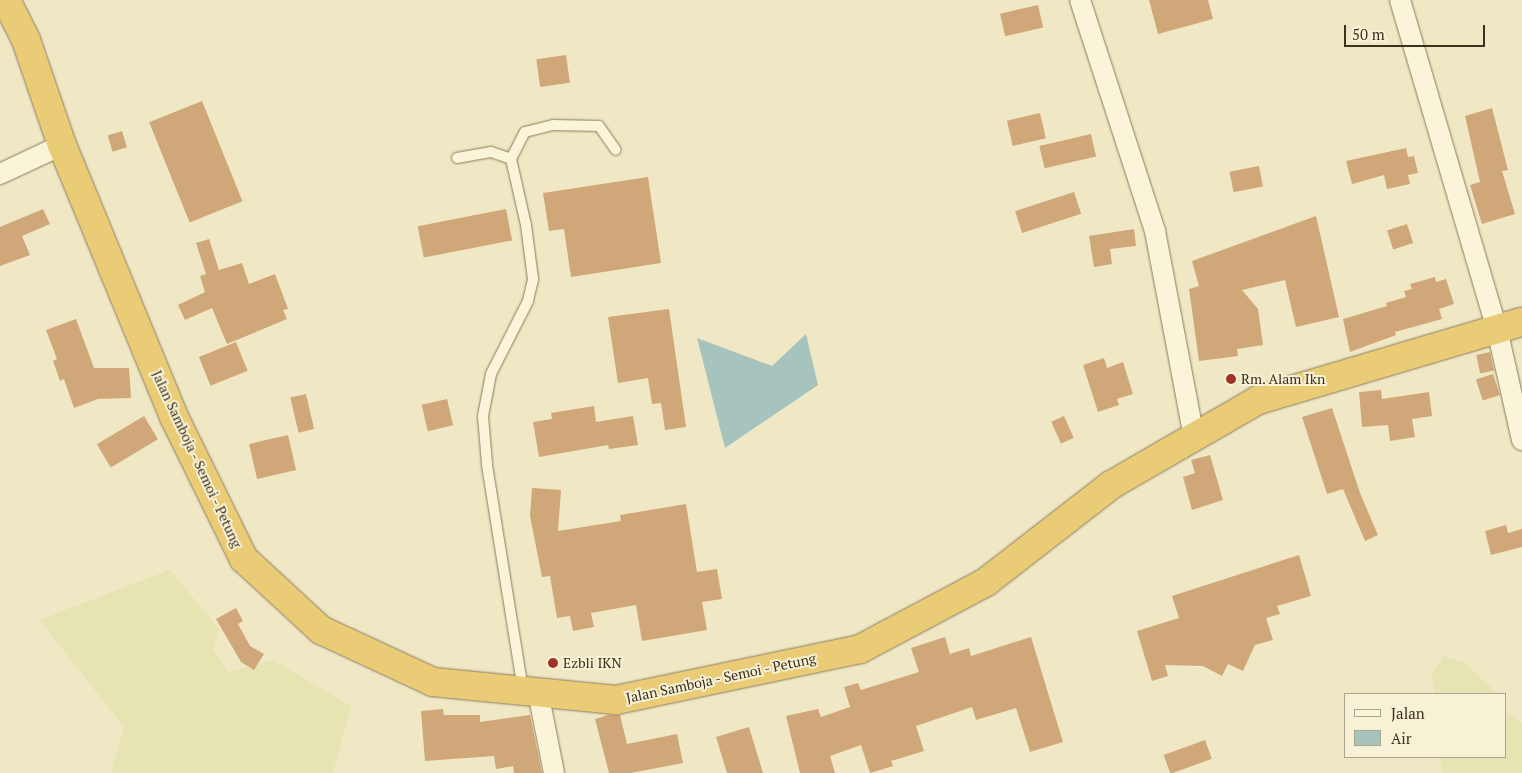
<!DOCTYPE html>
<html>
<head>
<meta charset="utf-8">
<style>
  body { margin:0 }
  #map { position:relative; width:1522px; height:773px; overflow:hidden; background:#f0e8c5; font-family:"PT Serif",serif }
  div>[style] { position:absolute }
  .farmland>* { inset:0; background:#e6e4b2 }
  .water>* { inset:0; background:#a7c3be }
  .building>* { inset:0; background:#d0a779; transform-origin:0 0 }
  .roads { filter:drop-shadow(0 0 1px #8c7a5a) drop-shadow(0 0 1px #8c7a5a) }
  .service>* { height:10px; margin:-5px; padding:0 5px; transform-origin:5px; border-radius:5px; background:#faf4d9 }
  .minor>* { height:20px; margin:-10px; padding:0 10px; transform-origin:10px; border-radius:10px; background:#faf4d9 }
  .trunk>* { height:28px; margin:-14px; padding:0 14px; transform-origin:14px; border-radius:14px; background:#ebcc76 }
  .dots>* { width:14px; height:14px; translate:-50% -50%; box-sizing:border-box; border:2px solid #f7f1d5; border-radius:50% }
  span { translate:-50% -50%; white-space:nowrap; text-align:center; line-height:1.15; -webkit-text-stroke:4px #f7f1d5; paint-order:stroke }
  .poi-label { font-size:14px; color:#3c301e }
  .left { translate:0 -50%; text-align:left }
  .street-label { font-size:14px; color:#3c301e }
  .legend { position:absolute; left:1344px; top:693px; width:162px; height:65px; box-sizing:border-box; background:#f7f1d5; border:1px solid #aca48c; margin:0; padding:6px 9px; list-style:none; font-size:15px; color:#3c301e }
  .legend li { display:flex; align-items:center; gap:10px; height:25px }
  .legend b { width:25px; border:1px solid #aca48c }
  .scale { position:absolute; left:1344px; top:25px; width:141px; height:22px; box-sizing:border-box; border:2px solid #3c301e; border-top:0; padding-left:6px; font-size:15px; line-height:18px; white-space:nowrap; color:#3c301e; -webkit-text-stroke:4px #f7f1d5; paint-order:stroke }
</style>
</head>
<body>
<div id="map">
  <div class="farmland">
    <i style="clip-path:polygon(170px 570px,219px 629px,213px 649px,228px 672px,273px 660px,351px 706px,333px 773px,111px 773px,124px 727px,39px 620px)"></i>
    <i style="clip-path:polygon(1444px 656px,1463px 662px,1499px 694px,1434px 694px,1432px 673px)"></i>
    <i style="clip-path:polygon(1506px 711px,1522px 723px,1522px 773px,1442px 773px,1441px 757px,1506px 757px)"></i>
  </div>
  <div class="water">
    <i style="clip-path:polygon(806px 334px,818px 385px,725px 448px,697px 338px,772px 366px)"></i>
  </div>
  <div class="building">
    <i style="clip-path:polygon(1149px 0,1208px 0,1213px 19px,1158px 34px)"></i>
    <i style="left:1038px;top:5px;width:23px;height:39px;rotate:77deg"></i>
    <i style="left:566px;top:55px;width:28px;height:30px;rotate:82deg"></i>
    <i style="left:202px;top:101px;width:108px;height:57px;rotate:68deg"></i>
    <i style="clip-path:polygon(1492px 108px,1508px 170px,1502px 171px,1515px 214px,1482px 224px,1470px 185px,1480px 182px,1465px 116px)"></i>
    <i style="left:1040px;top:113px;width:26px;height:34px;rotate:77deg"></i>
    <i style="left:122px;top:131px;width:17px;height:15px;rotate:73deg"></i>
    <i style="left:1091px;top:134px;width:23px;height:53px;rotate:77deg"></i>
    <i style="clip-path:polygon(1406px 148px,1408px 157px,1414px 156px,1418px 173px,1408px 175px,1410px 184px,1387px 189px,1384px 175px,1352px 184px,1346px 161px)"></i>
    <i style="left:1259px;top:166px;width:21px;height:30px;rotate:79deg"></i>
    <i style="clip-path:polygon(648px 177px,661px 263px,571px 277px,564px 229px,549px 231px,543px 193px)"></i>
    <i style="left:1074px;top:192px;width:23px;height:62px;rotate:72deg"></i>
    <i style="clip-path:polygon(43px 209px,50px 224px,22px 236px,30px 255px,0 266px,0 227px)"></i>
    <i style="left:506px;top:209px;width:32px;height:90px;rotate:79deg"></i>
    <i style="clip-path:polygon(1316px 216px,1339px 317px,1296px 327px,1285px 280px,1242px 290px,1258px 309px,1263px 345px,1237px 349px,1238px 356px,1199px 361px,1189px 289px,1199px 286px,1192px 261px)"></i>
    <i style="left:1407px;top:224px;width:20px;height:21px;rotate:72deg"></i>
    <i style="clip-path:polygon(1134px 229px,1136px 246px,1110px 249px,1112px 264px,1094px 267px,1089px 236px)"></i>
    <i style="clip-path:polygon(209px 239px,219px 270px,242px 263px,249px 284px,275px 274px,288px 309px,283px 310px,287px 319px,227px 344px,212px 308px,185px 320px,178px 305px,205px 292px,200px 276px,206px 274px,196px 243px)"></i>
    <i style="clip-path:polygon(1435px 277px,1436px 282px,1446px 279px,1454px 304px,1439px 309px,1442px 319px,1395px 332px,1396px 335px,1350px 352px,1343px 319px,1387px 306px,1386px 303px,1406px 297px,1404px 291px,1412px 289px,1410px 284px)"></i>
    <i style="clip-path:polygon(669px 309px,686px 427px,665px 430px,661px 403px,652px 404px,648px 378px,618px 383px,608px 317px)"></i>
    <i style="clip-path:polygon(76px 319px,94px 368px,129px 368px,131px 398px,98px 399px,74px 408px,64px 379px,60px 381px,53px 361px,57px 359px,46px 330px)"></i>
    <i style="left:236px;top:342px;width:31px;height:40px;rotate:68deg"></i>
    <i style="left:1490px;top:352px;width:19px;height:14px;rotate:78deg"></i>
    <i style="clip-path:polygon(1104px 358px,1107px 368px,1123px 362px,1133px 394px,1117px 399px,1119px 405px,1098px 412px,1083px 365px)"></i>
    <i style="left:1493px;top:374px;width:22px;height:18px;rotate:72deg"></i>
    <i style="clip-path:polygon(1381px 390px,1382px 399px,1429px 392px,1432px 416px,1412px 419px,1415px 437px,1390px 441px,1388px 425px,1362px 427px,1359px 392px)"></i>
    <i style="left:306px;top:394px;width:36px;height:16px;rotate:77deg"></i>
    <i style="left:447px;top:399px;width:27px;height:26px;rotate:77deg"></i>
    <i style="clip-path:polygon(594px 406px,596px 422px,633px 416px,638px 445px,609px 449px,608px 445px,539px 457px,533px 422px,552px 419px,551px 413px)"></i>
    <i style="clip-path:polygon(1332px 408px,1360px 493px,1378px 535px,1365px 541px,1343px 489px,1327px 494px,1302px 417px)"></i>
    <i style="left:144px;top:416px;width:27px;height:55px;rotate:59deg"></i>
    <i style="left:1064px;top:416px;width:24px;height:14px;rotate:66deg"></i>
    <i style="left:288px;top:435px;width:36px;height:40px;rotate:77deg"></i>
    <i style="clip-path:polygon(1210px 455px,1223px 500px,1192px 510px,1183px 477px,1195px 473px,1191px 460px)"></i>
    <i style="clip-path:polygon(532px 488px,561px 490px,558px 531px,621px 521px,620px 515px,686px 504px,697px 572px,717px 569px,722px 599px,702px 602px,707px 630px,642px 641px,636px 605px,591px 613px,594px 627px,573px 631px,570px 616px,557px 618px,550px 576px,542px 577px,530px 516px)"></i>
    <i style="clip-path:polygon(1506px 525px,1508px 533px,1522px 529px,1522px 547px,1491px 555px,1485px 531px)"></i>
    <i style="clip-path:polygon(1299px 555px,1311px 596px,1277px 606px,1280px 614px,1266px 618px,1273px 640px,1255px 645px,1243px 671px,1228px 664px,1222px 676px,1203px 666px,1165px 665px,1168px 676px,1152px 681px,1137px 631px,1179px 618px,1172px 596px)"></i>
    <i style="clip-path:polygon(236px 608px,243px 621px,238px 624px,250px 646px,264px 654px,254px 670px,241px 662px,216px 619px)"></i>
    <i style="clip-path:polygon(945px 637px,950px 654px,969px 648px,971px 656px,1031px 637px,1063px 742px,1030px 752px,1016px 708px,976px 720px,972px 707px,916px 726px,924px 751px,891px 761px,893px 766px,870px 773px,861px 745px,830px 756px,835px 773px,800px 773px,786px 716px,818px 709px,821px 717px,850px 707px,844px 687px,858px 683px,861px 690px,919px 672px,911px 648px)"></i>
    <i style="clip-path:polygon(443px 709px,444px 715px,480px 715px,480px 722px,530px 715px,542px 773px,514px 773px,513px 766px,496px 769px,494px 756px,425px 761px,421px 711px)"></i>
    <i style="clip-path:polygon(608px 715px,620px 715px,627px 744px,677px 734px,683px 763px,631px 773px,609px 773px,595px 719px)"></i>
    <i style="clip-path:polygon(749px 727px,763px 773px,727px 773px,716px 737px)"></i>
    <i style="left:1205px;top:740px;width:20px;height:44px;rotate:70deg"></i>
  </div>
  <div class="roads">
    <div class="service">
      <i style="left:457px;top:158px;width:35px;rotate:-10deg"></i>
      <i style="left:491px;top:152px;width:21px;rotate:19deg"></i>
      <i style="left:523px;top:690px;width:229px;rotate:-99.1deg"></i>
      <i style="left:487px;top:464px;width:48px;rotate:-94.8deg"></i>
      <i style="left:483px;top:416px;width:43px;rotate:-79.2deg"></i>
      <i style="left:491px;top:374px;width:82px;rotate:-63.1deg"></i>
      <i style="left:528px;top:301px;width:23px;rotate:-77deg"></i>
      <i style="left:533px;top:279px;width:54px;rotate:-97.4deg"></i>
      <i style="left:526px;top:225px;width:68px;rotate:-102.8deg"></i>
      <i style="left:511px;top:159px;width:30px;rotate:-63deg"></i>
      <i style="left:525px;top:132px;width:29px;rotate:-14deg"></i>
      <i style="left:553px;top:125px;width:46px;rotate:1.2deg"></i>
      <i style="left:599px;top:126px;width:29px;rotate:55deg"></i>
    </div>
    <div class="minor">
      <i style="left:1080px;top:0;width:243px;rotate:72deg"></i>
      <i style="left:1155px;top:231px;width:211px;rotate:79.3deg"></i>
      <i style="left:1400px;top:0;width:343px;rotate:73.6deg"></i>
      <i style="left:1497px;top:329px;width:114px;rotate:77.3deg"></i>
      <i style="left:0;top:174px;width:68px;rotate:-25.1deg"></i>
      <i style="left:538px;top:692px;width:83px;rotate:78.8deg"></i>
    </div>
    <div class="trunk">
      <i style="left:6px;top:0;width:45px;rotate:63.4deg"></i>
      <i style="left:26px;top:40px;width:111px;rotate:71.1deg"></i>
      <i style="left:62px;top:145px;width:294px;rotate:67.6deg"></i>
      <i style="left:174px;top:417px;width:158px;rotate:63.8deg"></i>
      <i style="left:244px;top:559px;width:105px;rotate:42.7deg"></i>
      <i style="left:321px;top:630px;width:123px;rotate:24.9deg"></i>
      <i style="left:433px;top:682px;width:184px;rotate:5.6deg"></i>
      <i style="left:616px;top:700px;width:249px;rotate:-11.8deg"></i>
      <i style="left:860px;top:649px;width:143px;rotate:-28deg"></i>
      <i style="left:986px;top:582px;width:158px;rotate:-37.8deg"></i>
      <i style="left:1111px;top:485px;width:170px;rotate:-30deg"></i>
      <i style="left:1258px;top:400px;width:275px;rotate:-16.5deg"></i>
    </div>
  </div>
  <div class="dots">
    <i style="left:1231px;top:379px;background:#9e3427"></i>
    <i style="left:553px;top:663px;background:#9e3427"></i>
  </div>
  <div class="poi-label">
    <span class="left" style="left:1241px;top:379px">Rm. Alam Ikn</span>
    <span class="left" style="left:563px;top:663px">Ezbli IKN</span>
  </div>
  <div class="street-label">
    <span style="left:197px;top:459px;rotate:65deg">Jalan Samboja - Semoi - Petung</span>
    <span style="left:721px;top:678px;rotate:-12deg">Jalan Samboja - Semoi - Petung</span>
  </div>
  <ul class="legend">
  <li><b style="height:6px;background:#faf4d9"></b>Jalan</li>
  <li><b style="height:14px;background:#a7c3be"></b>Air</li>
  </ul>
  <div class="scale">50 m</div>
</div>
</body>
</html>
